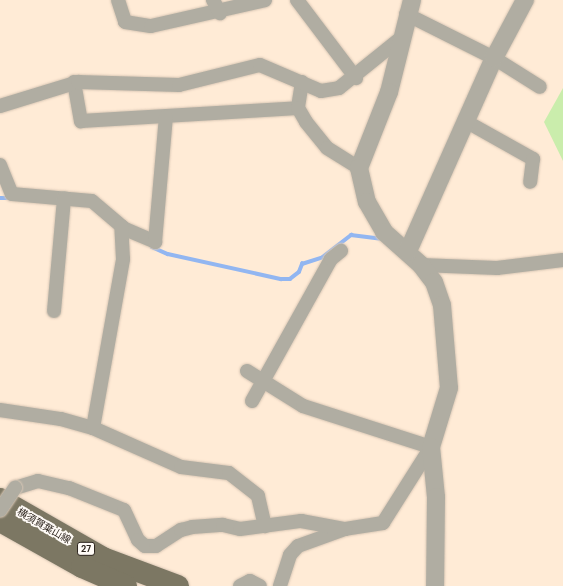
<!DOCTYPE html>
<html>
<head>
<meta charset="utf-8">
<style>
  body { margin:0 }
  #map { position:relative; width:563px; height:586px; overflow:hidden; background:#ffebd6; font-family:"DM Sans","Noto Sans JP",sans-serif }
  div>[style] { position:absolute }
  .green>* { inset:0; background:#caedac }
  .stream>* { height:3.5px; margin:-1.75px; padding:0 1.75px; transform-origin:1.75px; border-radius:1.75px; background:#92b6f1 }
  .roads { filter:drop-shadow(0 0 1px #d9c7b5) drop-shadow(0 0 1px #d9c7b5) }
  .minor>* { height:14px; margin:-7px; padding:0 7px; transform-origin:7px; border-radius:7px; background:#b0ada2 }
  .tertiary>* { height:18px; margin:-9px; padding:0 9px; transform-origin:9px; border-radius:9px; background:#b0ada2 }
  .primary>* { height:22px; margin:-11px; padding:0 11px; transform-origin:11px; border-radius:11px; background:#7c7763 }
  .bridges { filter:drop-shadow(0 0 1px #d9c7b5) drop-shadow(0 0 1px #d9c7b5) }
  .minor-bridge>* { height:14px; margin:-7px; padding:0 7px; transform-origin:7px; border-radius:7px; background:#b0ada2 }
  span { translate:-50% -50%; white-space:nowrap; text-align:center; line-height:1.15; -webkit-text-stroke:3.5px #fffbf7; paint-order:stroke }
  .shield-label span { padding:1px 3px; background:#fffbf7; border:1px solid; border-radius:3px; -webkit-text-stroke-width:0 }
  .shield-label { font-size:9px; color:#2c241d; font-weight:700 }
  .street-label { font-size:10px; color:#2c241d }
</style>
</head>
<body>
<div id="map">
  <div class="green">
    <i style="clip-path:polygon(563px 88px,563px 161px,544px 122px)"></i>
  </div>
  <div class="stream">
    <i style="left:0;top:198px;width:11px"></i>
    <i style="left:152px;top:247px;width:17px;rotate:24deg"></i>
    <i style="left:168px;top:254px;width:116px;rotate:12.5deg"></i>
    <i style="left:281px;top:279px;width:9px"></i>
    <i style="left:290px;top:279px;width:11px;rotate:-38deg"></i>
    <i style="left:299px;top:272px;width:9px;rotate:-69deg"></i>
    <i style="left:302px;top:264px;width:22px;rotate:-18deg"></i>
    <i style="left:323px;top:257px;width:36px;rotate:-38deg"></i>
    <i style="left:351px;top:235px;width:32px;rotate:7deg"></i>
  </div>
  <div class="roads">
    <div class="minor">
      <i style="left:118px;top:0;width:23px;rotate:72deg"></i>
      <i style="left:125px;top:22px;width:26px;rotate:9deg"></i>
      <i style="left:151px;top:26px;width:117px;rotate:-12.8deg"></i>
      <i style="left:213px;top:0;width:15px;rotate:62deg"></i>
      <i style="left:297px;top:0;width:98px;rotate:52.9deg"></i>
      <i style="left:406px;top:14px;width:98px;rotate:26.6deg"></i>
      <i style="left:494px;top:58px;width:54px;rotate:32.2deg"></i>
      <i style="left:74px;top:82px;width:40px;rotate:80deg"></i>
      <i style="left:81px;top:121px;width:217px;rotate:-3.4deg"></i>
      <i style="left:302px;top:82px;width:26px;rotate:99deg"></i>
      <i style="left:298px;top:108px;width:16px;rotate:60deg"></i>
      <i style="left:306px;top:122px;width:33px;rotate:51deg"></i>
      <i style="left:327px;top:148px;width:38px;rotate:32deg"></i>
      <i style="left:0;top:106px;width:82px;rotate:-17.1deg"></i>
      <i style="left:78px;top:82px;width:101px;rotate:1.7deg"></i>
      <i style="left:179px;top:85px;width:83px;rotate:-13.9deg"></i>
      <i style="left:260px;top:65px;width:66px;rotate:23.1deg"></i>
      <i style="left:321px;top:91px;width:18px;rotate:-9deg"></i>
      <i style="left:339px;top:88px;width:80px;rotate:-38.9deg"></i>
      <i style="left:467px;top:122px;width:76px;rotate:29.3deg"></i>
      <i style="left:533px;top:159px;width:23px;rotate:97deg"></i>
      <i style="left:0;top:165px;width:31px;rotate:68deg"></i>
      <i style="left:12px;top:194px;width:80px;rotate:5deg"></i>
      <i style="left:92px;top:201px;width:43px;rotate:40.3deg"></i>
      <i style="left:125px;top:229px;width:33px;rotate:23deg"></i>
      <i style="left:155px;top:242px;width:125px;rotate:-85deg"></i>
      <i style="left:421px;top:265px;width:76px;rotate:2.3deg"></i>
      <i style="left:497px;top:268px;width:66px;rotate:-6.9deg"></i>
      <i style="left:54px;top:311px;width:113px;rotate:-84.9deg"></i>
      <i style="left:247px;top:371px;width:66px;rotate:32deg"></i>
      <i style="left:303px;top:406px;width:134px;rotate:17.8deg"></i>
      <i style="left:431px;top:447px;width:90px;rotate:122.3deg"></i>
      <i style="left:383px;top:523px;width:38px;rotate:171deg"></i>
      <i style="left:345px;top:529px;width:50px;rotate:160.1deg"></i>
      <i style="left:298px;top:546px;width:12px;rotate:132deg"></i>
      <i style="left:290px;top:555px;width:33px;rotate:108deg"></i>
      <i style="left:252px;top:401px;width:162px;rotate:-60.9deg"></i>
      <i style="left:331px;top:259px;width:13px;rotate:-39deg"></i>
      <i style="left:0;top:410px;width:62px;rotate:8.4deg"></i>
      <i style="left:61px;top:419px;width:33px;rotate:16deg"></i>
      <i style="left:93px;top:428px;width:96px;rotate:23.9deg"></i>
      <i style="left:181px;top:467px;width:48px;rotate:7.1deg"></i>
      <i style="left:229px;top:473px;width:37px;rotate:38deg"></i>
      <i style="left:258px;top:496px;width:31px;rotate:77deg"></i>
      <i style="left:93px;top:428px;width:172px;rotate:-79.9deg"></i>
      <i style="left:123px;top:259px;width:33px;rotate:-93deg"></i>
      <i style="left:15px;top:488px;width:24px;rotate:-17deg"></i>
      <i style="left:38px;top:481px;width:32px;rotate:13deg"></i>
      <i style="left:69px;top:488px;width:59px;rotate:21.8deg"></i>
      <i style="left:124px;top:510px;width:33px;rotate:65deg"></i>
      <i style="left:138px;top:540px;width:9px;rotate:41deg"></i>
      <i style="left:145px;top:546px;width:11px"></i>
      <i style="left:156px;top:546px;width:30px;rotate:-33deg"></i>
      <i style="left:181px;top:530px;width:11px;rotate:-15deg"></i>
      <i style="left:192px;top:527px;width:31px;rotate:-4deg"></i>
      <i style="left:223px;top:525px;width:17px;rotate:13deg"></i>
      <i style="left:240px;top:529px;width:62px;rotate:-7.5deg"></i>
      <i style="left:301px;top:521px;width:45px;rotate:10.3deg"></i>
      <i style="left:240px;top:586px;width:11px;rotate:-27deg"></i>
      <i style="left:250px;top:581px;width:11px;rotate:27deg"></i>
    </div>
    <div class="tertiary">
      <i style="left:412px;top:0;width:95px;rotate:104deg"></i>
      <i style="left:389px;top:92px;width:82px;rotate:111.5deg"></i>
      <i style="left:359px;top:168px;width:35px;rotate:77deg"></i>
      <i style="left:367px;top:202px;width:34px;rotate:60deg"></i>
      <i style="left:384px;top:232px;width:50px;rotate:41.7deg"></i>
      <i style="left:421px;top:265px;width:21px;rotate:53deg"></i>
      <i style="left:434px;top:282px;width:24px;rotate:71deg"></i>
      <i style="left:442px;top:305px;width:83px;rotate:85.2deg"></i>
      <i style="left:449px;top:388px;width:62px;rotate:107deg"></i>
      <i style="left:431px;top:447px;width:50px;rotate:84.3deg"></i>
      <i style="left:436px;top:497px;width:89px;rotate:90.6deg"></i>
      <i style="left:408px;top:251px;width:211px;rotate:-66deg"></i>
      <i style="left:494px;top:58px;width:66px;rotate:-61.9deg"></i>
    </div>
    <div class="primary">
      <i style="left:0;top:499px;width:119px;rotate:29.8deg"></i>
      <i style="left:103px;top:558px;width:80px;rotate:20.5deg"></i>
      <i style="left:0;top:521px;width:94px;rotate:29.3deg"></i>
      <i style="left:82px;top:567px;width:48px;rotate:23.4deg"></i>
    </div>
  </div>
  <div class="bridges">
    <div class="minor-bridge">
      <i style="left:0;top:510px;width:27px;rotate:-56deg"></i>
    </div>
  </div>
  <div class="shield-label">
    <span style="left:86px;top:549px">27</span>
  </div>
  <div class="street-label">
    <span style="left:44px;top:526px;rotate:30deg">横須賀葉山線</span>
  </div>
</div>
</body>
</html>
